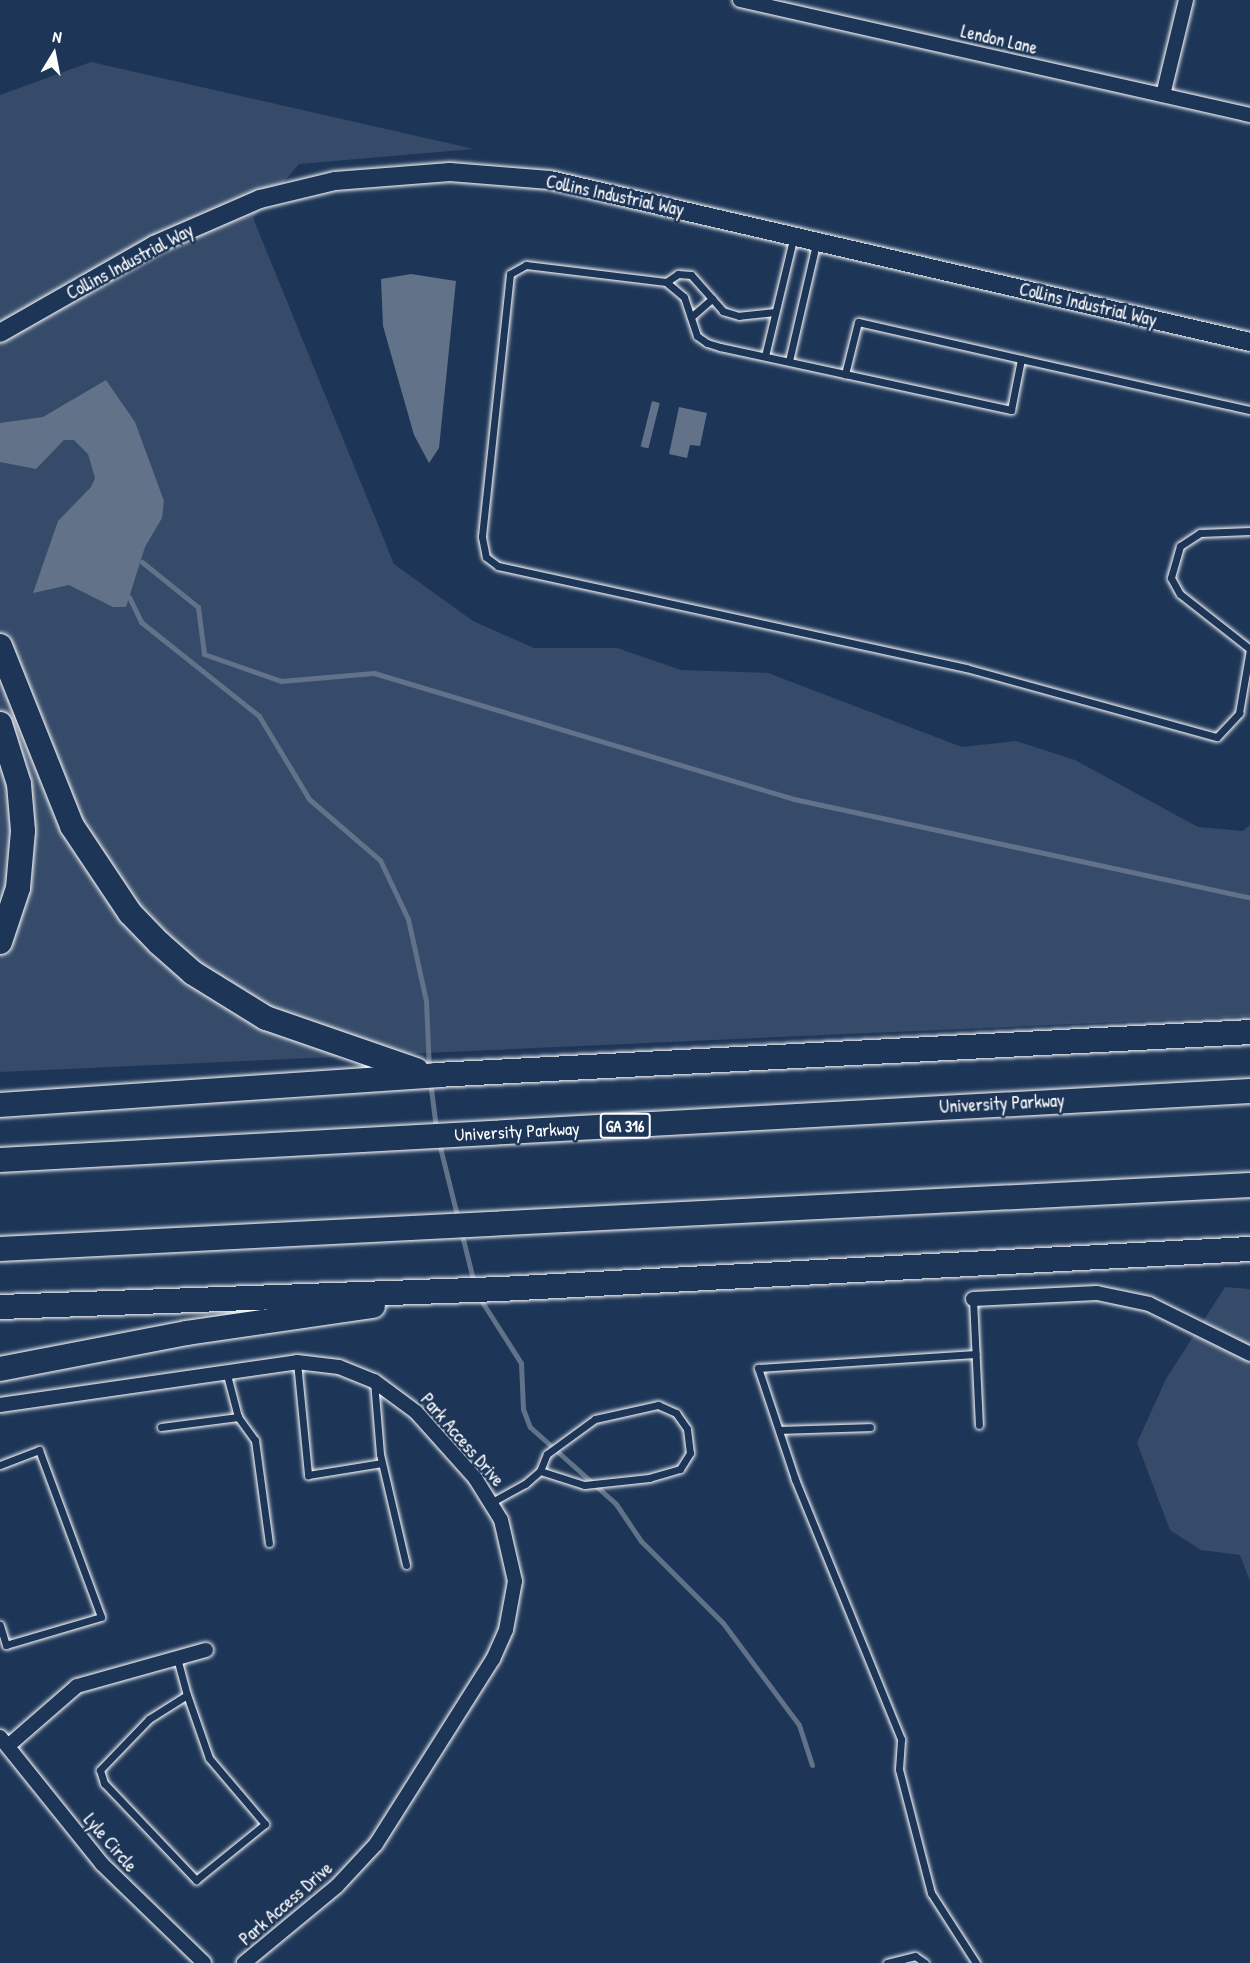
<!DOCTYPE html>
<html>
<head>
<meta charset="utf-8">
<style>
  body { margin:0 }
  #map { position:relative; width:1250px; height:1963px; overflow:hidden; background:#1d3557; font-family:"Patrick Hand",sans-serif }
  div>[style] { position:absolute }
  .green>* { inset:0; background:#364b69 }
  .water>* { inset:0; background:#617289; transform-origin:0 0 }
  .stream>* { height:5px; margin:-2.5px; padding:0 2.5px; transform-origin:2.5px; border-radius:2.5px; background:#617289 }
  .roads { filter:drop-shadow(0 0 2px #fff) drop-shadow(0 0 2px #fff) }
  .lane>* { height:7px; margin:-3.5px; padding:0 3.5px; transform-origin:3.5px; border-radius:3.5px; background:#1d3557 }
  .street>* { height:14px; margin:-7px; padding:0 7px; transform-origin:7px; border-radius:7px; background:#1d3557 }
  .secondary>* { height:18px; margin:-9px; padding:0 9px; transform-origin:9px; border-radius:9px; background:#1d3557 }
  .highway>* { height:24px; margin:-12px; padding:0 12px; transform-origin:12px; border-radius:12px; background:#1d3557 }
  span { translate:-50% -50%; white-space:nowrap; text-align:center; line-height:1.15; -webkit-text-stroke:5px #1d3557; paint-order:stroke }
  .shield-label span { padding:2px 4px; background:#1d3557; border:2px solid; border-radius:4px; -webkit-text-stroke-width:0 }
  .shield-label { font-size:16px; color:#fff; font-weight:700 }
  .street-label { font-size:18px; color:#fff }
  .north { position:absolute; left:24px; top:24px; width:60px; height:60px; -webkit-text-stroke:4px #1d3557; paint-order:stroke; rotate:10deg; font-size:16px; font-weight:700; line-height:24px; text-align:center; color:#fff }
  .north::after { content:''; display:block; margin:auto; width:21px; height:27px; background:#fff; clip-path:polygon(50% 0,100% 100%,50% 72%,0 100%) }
</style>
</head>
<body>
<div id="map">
  <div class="green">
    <i style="clip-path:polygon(91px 62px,474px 149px,299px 164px,253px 218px,394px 564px,473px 621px,534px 648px,617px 648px,681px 670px,768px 673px,962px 747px,1016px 741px,1075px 760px,1198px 827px,1243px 831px,1250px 825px,1250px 1016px,0 1072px,0 95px)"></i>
    <i style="clip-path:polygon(1225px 1287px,1250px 1289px,1250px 1581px,1240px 1555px,1201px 1550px,1170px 1530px,1137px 1443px,1166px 1379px)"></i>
  </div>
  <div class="water">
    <i style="clip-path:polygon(411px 274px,456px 281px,439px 448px,429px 463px,414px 435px,383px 326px,381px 279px)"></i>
    <i style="clip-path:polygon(106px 380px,135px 422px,164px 501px,162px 518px,145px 547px,126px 607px,113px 607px,69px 585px,33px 593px,58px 521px,91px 487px,95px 478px,88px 454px,74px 440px,64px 440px,36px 469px,0 462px,0 423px,43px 417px)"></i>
    <i style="left:652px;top:401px;width:8px;height:47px;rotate:14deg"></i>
    <i style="clip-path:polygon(679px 407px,707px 413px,700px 446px,690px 445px,687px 458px,669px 454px)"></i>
  </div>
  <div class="stream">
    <i style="left:142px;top:562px;width:72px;rotate:38.8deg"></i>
    <i style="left:198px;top:607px;width:47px;rotate:82.7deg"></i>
    <i style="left:204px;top:654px;width:82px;rotate:19.3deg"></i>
    <i style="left:281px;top:681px;width:93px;rotate:-4.9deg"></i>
    <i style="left:374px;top:673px;width:438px;rotate:16.7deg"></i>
    <i style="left:794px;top:799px;width:467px;rotate:12.2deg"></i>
    <i style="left:129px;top:597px;width:28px;rotate:64deg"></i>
    <i style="left:141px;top:622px;width:151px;rotate:38.5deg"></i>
    <i style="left:259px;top:716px;width:97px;rotate:58.9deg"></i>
    <i style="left:309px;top:799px;width:94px;rotate:40.7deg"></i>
    <i style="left:380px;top:860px;width:65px;rotate:64.6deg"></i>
    <i style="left:408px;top:919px;width:84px;rotate:77.6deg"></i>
    <i style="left:426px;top:1001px;width:68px;rotate:87.5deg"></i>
    <i style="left:430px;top:1081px;width:47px;rotate:82.7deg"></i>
    <i style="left:439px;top:1143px;width:78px;rotate:76deg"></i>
    <i style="left:461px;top:1231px;width:54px;rotate:76deg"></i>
    <i style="left:479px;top:1297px;width:78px;rotate:57.5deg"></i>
    <i style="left:521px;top:1363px;width:46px;rotate:87.5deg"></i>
    <i style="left:523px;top:1409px;width:19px;rotate:69deg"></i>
    <i style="left:530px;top:1427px;width:115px;rotate:41.8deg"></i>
    <i style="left:616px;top:1504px;width:45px;rotate:56deg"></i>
    <i style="left:641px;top:1541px;width:116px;rotate:45deg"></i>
    <i style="left:723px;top:1623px;width:127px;rotate:53.3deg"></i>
    <i style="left:799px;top:1725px;width:42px;rotate:72deg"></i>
  </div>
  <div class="roads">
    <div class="lane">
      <i style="left:666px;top:282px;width:141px;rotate:-173.1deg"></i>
      <i style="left:526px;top:265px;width:18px;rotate:151deg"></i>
      <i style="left:510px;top:274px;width:264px;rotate:96.1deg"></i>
      <i style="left:482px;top:537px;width:20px;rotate:79deg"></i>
      <i style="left:486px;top:557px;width:15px;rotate:37deg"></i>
      <i style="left:498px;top:566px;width:479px;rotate:12.3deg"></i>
      <i style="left:966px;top:668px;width:260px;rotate:15.4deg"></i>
      <i style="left:1217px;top:737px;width:33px;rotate:-47deg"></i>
      <i style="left:1239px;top:713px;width:65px;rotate:-80.2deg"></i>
      <i style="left:775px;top:312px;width:36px;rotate:174deg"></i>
      <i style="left:739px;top:316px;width:17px;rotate:-163deg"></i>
      <i style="left:723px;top:311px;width:48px;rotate:-131.6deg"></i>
      <i style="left:691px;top:275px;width:13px;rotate:-176deg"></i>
      <i style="left:678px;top:274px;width:14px;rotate:146deg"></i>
      <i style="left:666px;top:282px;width:23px;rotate:40deg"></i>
      <i style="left:684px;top:297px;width:41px;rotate:71.6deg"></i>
      <i style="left:697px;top:336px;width:12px;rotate:35deg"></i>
      <i style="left:707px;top:343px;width:14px;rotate:17deg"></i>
      <i style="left:720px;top:347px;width:298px;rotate:12.2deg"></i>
      <i style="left:1011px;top:410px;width:52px;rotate:-78.9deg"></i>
      <i style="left:1021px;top:359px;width:167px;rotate:-167.2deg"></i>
      <i style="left:858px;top:322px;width:54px;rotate:104deg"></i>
      <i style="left:691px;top:317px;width:28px;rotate:-41deg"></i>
      <i style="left:765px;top:356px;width:120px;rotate:-76.5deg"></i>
      <i style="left:1021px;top:359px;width:235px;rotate:12.6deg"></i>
      <i style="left:789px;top:361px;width:120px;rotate:-77deg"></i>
      <i style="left:1250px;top:531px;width:50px;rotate:177.7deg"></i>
      <i style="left:1200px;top:533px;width:24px;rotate:147deg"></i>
      <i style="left:1180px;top:546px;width:33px;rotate:106deg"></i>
      <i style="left:1171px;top:578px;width:18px;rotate:61deg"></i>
      <i style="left:1180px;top:594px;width:89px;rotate:38.2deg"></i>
      <i style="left:973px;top:1299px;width:126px;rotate:87.3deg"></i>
      <i style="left:297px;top:1362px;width:114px;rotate:84.4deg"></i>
      <i style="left:308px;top:1475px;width:75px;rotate:-9.2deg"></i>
      <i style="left:226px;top:1371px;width:48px;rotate:75.4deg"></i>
      <i style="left:238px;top:1417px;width:29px;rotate:54deg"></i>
      <i style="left:255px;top:1440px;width:104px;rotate:82.3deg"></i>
      <i style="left:374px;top:1381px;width:73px;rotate:85.3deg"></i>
      <i style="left:380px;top:1454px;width:114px;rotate:76.8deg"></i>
      <i style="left:161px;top:1427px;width:78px;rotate:-7.4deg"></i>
      <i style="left:781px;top:1430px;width:89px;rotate:-1.9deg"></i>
      <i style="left:0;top:1465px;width:42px;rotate:-21deg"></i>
      <i style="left:39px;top:1450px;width:178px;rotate:69.6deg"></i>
      <i style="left:101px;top:1617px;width:99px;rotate:163.6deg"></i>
      <i style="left:6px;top:1645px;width:21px;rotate:-107deg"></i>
      <i style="left:492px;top:1502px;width:38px;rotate:-29deg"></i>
      <i style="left:525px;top:1484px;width:20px;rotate:-41deg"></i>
      <i style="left:540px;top:1471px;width:18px;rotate:-68deg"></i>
      <i style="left:547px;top:1454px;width:59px;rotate:-36.1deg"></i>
      <i style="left:595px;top:1419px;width:65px;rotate:-12.5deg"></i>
      <i style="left:658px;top:1405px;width:20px;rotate:24deg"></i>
      <i style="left:676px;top:1413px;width:19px;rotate:55deg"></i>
      <i style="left:687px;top:1429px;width:24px;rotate:83deg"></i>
      <i style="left:690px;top:1453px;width:19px;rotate:122deg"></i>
      <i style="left:680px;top:1469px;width:32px;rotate:164deg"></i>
      <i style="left:649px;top:1478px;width:65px;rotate:173.9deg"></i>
      <i style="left:584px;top:1485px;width:46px;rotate:-162.3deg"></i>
      <i style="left:177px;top:1658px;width:38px;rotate:75deg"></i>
      <i style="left:187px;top:1695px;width:45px;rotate:147.7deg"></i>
      <i style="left:149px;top:1719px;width:71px;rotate:133.9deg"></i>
      <i style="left:100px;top:1770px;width:14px;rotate:73deg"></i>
      <i style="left:104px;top:1783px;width:134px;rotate:46.5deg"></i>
      <i style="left:196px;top:1880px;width:89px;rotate:-39.1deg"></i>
      <i style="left:265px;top:1824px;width:87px;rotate:-130.3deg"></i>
      <i style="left:209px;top:1758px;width:67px;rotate:-109.2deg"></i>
      <i style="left:887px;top:1963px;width:29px;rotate:-14deg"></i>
      <i style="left:915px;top:1956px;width:12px;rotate:35deg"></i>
      <i style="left:976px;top:1963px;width:83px;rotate:-122.7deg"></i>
      <i style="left:931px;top:1893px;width:128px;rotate:-104.5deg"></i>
      <i style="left:899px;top:1769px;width:30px;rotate:-86deg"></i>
      <i style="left:901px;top:1739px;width:281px;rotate:-112.2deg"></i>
      <i style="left:795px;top:1479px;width:117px;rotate:-108.4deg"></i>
      <i style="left:758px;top:1368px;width:218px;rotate:-3.7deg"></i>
    </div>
    <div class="street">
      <i style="left:740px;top:0;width:523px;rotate:12.71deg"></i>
      <i style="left:1163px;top:95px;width:98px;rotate:-76.4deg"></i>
      <i style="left:973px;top:1299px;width:124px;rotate:-2.8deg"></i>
      <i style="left:1097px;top:1293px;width:53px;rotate:11.9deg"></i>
      <i style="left:1149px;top:1304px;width:113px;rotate:26.3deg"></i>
      <i style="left:0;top:1405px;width:300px;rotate:-8.2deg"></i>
      <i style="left:297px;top:1362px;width:42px;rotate:6.8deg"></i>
      <i style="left:339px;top:1367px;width:38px;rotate:22deg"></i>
      <i style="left:374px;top:1381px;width:52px;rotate:36.4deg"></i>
      <i style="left:416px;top:1412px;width:89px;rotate:48.2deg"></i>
      <i style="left:475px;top:1478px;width:49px;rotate:58.2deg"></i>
      <i style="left:501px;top:1520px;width:63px;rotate:77.1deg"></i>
      <i style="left:515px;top:1581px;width:50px;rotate:100.4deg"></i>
      <i style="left:506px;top:1630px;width:32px;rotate:114deg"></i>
      <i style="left:493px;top:1659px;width:219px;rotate:122.3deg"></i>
      <i style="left:376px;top:1844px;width:57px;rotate:132.9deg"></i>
      <i style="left:337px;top:1886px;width:121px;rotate:140.4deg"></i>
      <i style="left:0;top:1737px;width:163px;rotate:51.2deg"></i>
      <i style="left:102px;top:1864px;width:142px;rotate:44.1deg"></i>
      <i style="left:8px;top:1746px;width:91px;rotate:-41deg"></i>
      <i style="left:77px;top:1686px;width:134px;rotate:-15.6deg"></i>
    </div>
    <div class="secondary">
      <i style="left:0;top:333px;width:177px;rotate:-29.7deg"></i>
      <i style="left:154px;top:245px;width:116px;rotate:-23.5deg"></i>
      <i style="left:260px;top:199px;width:77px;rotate:-13.5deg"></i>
      <i style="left:335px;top:181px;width:115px;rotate:-4.5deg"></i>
      <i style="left:450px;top:172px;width:100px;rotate:4.6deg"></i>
      <i style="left:550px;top:180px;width:719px;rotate:13.03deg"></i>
    </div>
    <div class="highway">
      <i style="left:0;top:646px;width:194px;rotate:68.2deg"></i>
      <i style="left:72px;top:826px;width:105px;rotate:56.3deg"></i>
      <i style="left:130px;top:913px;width:42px;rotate:46deg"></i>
      <i style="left:159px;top:943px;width:45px;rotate:41.4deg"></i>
      <i style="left:193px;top:973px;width:86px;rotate:31.7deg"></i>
      <i style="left:266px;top:1018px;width:159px;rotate:19.1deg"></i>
      <i style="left:0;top:724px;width:63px;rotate:72.4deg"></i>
      <i style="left:19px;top:784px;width:47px;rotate:85.1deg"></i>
      <i style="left:23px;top:831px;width:57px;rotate:95deg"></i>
      <i style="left:18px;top:888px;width:57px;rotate:108.4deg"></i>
      <i style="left:0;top:1105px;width:437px;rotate:-3.9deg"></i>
      <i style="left:436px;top:1075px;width:815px;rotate:-3.02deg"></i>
      <i style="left:0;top:1160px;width:1252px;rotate:-3.16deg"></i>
      <i style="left:0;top:1249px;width:1252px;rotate:-2.93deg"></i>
      <i style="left:0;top:1307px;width:501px;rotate:-2.06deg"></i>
      <i style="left:501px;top:1289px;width:750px;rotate:-3.06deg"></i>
      <i style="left:0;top:1369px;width:190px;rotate:-10.9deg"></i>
      <i style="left:187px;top:1333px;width:188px;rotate:-8.3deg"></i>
    </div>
  </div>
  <div class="shield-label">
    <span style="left:625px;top:1126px">GA 316</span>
  </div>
  <div class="street-label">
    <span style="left:999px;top:40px;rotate:13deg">Lendon Lane</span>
    <span style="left:615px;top:196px;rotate:12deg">Collins Industrial Way</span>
    <span style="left:130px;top:262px;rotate:-28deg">Collins Industrial Way</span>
    <span style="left:1088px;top:305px;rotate:13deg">Collins Industrial Way</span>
    <span style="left:1002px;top:1104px;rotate:-3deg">University Parkway</span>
    <span style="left:517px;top:1132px;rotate:-3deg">University Parkway</span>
    <span style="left:462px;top:1440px;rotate:49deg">Park Access Drive</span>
    <span style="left:110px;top:1843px;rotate:49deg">Lyle Circle</span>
    <span style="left:286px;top:1904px;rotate:-41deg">Park Access Drive</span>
  </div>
  <div class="north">N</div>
</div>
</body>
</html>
